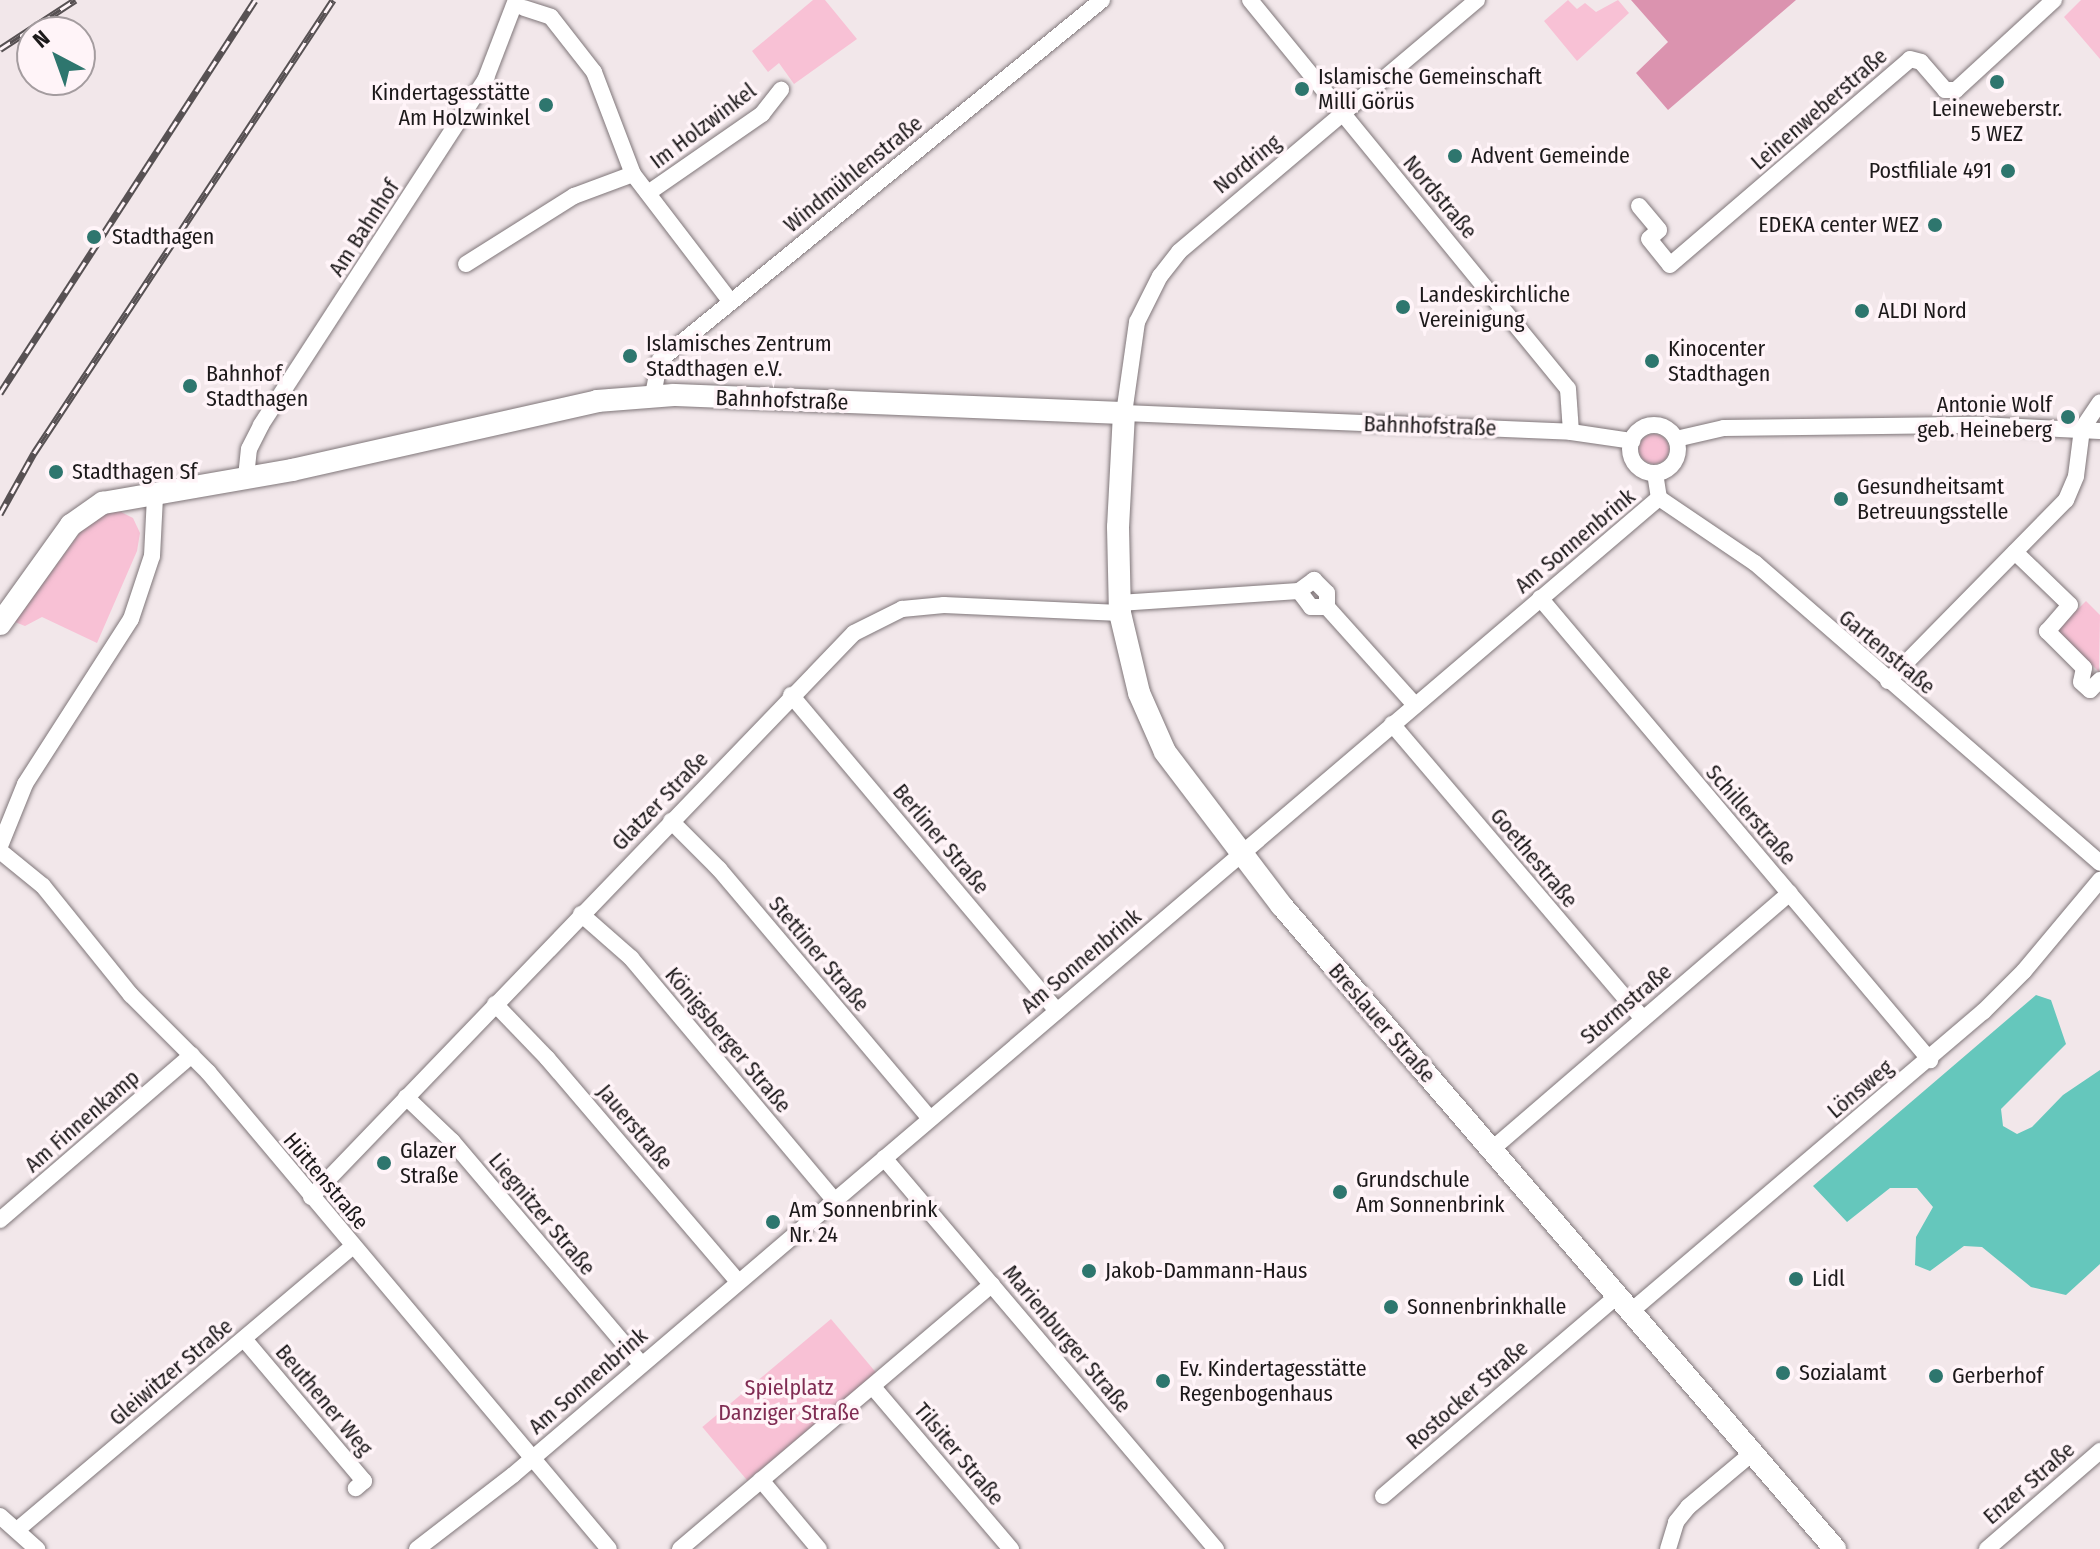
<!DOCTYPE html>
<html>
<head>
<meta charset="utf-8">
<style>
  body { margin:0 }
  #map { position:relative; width:2100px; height:1549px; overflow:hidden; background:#f2e7ea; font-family:"Fira Sans Condensed",sans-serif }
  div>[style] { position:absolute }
  .green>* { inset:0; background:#f8c1d5; transform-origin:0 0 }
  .round { border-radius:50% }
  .forest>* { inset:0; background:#db93af }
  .water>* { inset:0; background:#65c7bc }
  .roads { filter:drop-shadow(0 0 2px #7f7679) drop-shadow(0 0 2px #7f7679) }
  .minor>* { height:16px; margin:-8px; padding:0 8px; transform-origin:8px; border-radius:8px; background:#fff }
  .minor>.ring { margin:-8px; padding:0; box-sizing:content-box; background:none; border:16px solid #fff; border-radius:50% }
  .major>* { height:22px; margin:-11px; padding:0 11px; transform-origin:11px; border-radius:11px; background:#fff }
  .rail>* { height:7px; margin-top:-3.5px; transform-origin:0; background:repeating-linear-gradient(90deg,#fff4f8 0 12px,#575153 0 24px); box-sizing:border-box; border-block:2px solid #575153 }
  .dots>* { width:22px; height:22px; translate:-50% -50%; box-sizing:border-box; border:4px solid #fff4f8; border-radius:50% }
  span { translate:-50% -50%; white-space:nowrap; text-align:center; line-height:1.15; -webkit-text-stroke:7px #fff4f8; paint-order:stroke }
  .poi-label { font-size:22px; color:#1c191a }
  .left { translate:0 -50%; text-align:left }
  .right { translate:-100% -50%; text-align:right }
  .street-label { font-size:22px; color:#1c191a }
  .park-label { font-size:22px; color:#802c53 }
  .north { position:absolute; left:16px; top:16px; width:80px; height:80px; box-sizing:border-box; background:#fff4f8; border:2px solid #a49c9f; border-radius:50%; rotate:319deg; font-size:22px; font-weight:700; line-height:32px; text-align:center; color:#1c191a }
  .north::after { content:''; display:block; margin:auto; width:28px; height:36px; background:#2e766e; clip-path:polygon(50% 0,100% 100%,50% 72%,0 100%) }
</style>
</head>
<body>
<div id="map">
  <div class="green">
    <i style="clip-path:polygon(813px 0,825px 0,857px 39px,794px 84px,779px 63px,768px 72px,752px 51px)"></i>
    <i style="clip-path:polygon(1568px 0,1577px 9px,1585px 3px,1596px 12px,1618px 0,1629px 13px,1577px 61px,1544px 21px)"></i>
    <i style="clip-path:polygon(2081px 0,2100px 0,2100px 59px,2064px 17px)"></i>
    <i class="round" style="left:1639px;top:434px;width:30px;height:30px"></i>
    <i style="clip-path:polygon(115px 509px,133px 518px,140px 533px,137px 551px,97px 643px,42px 617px,25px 626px,15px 622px,86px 524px)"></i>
    <i style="clip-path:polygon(2086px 601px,2100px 615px,2099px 672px,2057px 630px)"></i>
    <i style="left:831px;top:1319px;width:70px;height:168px;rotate:50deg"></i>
  </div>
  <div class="forest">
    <i style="clip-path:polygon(1631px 0,1796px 0,1668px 110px,1636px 73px,1668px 42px)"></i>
  </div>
  <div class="water">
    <i style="clip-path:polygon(2036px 995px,2051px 1000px,2066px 1044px,2001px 1109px,2003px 1126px,2017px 1134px,2032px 1127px,2063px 1095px,2100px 1070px,2100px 1264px,2066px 1295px,2031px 1287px,1982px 1247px,1964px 1246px,1930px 1271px,1915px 1265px,1916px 1237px,1933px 1207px,1917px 1188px,1890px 1188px,1847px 1222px,1813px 1186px)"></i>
  </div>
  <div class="roads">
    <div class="minor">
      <i style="left:1250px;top:0;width:502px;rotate:50.73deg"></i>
      <i style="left:1568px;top:389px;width:43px;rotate:86deg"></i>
      <i style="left:1477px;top:0;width:390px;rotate:139.8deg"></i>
      <i style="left:1179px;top:252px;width:31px;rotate:128deg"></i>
      <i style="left:1160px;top:276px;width:51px;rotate:116.6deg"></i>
      <i style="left:1137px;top:322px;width:92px;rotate:98.1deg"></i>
      <i style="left:1124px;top:413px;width:447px;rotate:2.4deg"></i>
      <i style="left:1571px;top:432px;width:62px;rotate:8.4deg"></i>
      <i style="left:524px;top:8px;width:28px;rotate:18deg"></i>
      <i style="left:551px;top:17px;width:70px;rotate:52deg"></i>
      <i style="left:594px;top:72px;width:109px;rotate:69.1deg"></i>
      <i style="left:633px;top:174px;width:161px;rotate:52.6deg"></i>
      <i style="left:648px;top:193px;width:139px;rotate:-34.7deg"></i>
      <i style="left:762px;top:114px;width:31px;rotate:-52deg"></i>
      <i style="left:1639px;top:206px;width:31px;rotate:50deg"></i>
      <i style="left:1659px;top:230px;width:13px;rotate:138deg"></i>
      <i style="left:1649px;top:239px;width:33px;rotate:51deg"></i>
      <i style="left:1670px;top:265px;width:316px;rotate:-40.6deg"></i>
      <i style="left:1910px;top:59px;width:11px;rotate:15deg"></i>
      <i style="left:1921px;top:62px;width:37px;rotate:49deg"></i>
      <i style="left:1945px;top:90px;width:11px"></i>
      <i style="left:1956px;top:90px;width:133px;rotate:-42.6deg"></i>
      <i style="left:466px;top:264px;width:128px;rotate:-32.2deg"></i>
      <i style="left:574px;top:196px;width:63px;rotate:-20.4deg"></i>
      <i style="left:653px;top:395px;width:36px;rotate:-79deg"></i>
      <i style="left:660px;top:360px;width:570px;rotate:-39.16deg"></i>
      <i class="ring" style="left:1630px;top:425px;width:32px;height:32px"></i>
      <i style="left:1676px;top:439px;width:49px;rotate:-12.9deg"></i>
      <i style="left:1724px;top:428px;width:256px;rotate:-0.7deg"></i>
      <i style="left:1980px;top:425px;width:120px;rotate:2.9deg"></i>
      <i style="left:1655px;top:473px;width:25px;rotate:81deg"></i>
      <i style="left:1659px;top:498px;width:116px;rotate:34.1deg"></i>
      <i style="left:1755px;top:563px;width:457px;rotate:41deg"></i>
      <i style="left:246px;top:477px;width:28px;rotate:-84deg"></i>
      <i style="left:249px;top:449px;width:27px;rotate:-63deg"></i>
      <i style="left:261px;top:425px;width:414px;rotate:-57deg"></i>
      <i style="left:486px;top:78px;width:84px;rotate:-69deg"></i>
      <i style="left:2015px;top:552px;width:76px;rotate:43.9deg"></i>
      <i style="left:2070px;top:605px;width:35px;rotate:131deg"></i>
      <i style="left:2047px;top:631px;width:52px;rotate:45deg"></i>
      <i style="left:2084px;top:668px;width:14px;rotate:102deg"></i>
      <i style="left:2081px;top:682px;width:12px;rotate:42deg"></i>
      <i style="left:2090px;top:690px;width:14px;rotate:-45deg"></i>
      <i style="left:1299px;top:591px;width:19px;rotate:-36deg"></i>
      <i style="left:1314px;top:580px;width:18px;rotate:45deg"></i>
      <i style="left:1327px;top:593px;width:14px;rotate:90deg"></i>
      <i style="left:1540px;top:598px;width:605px;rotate:49.83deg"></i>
      <i style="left:1119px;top:603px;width:180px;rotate:-3.8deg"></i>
      <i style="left:1299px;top:591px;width:20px;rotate:53deg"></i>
      <i style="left:1311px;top:607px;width:16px"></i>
      <i style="left:1327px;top:607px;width:132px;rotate:48.1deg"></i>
      <i style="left:1888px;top:681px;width:254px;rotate:-45.5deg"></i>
      <i style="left:2066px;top:500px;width:26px;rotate:-67deg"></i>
      <i style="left:2076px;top:476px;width:47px;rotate:-82.7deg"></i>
      <i style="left:2082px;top:429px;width:32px;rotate:-56deg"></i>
      <i style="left:791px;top:695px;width:413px;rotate:49.9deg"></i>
      <i style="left:1392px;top:724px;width:387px;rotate:49.6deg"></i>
      <i style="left:671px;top:821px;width:68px;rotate:45deg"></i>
      <i style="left:719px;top:869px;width:327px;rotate:49.8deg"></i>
      <i style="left:0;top:846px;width:67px;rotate:-68deg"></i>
      <i style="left:25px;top:784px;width:196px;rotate:-57.3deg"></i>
      <i style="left:131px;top:619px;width:66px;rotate:-71.6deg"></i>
      <i style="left:152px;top:556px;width:60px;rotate:-87.1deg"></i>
      <i style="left:0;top:851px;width:55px;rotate:39.1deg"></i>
      <i style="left:43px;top:886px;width:140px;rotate:51.1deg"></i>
      <i style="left:131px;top:995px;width:109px;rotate:45deg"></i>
      <i style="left:208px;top:1072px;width:623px;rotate:49.95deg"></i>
      <i style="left:581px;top:914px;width:67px;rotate:41.3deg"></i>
      <i style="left:631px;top:958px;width:316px;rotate:50deg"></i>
      <i style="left:495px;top:1004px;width:75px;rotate:46.1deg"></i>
      <i style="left:547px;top:1058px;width:294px;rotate:49.5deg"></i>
      <i style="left:406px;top:1097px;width:64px;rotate:43.7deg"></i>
      <i style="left:452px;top:1141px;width:292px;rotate:49.7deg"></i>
      <i style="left:1491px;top:1150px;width:394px;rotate:-40.7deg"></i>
      <i style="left:884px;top:1158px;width:513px;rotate:49.67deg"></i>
      <i style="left:311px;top:1197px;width:783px;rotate:-46.09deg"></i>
      <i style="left:854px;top:633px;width:54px;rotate:-26.6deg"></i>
      <i style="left:902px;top:609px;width:42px;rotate:-5.4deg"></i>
      <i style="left:944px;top:605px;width:176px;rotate:2.6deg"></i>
      <i style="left:0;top:1220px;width:253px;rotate:-40.7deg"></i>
      <i style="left:1629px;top:1313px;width:465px;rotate:-40.4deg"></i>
      <i style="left:1983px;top:1012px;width:58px;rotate:-45deg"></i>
      <i style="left:2024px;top:971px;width:119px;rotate:-50.1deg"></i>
      <i style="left:244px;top:1339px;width:186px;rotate:49.8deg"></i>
      <i style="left:364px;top:1481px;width:11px;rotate:139deg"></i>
      <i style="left:873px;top:1387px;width:213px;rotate:49.6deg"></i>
      <i style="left:761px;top:1480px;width:90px;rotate:50deg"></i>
      <i style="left:1383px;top:1496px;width:306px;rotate:-40.5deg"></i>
      <i style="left:0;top:1516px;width:50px;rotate:41.7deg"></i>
      <i style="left:17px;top:1530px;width:440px;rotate:-40.2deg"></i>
      <i style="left:417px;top:1549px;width:121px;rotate:-37.6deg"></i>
      <i style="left:513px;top:1475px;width:1506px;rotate:-40.45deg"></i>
      <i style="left:680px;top:1549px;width:409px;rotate:-40.3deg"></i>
      <i style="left:1668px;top:1549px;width:28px;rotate:-73deg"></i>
      <i style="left:1676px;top:1522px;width:19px;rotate:-51deg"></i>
      <i style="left:1688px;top:1507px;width:81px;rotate:-40deg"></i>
      <i style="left:1987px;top:1549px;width:150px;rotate:-40.9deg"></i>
    </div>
    <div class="major">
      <i style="left:0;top:624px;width:122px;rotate:-54.4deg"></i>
      <i style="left:71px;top:525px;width:39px;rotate:-35deg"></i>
      <i style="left:103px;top:503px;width:192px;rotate:-9.9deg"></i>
      <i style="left:292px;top:470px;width:313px;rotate:-12.7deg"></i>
      <i style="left:597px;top:401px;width:77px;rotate:-4.5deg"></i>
      <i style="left:674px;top:395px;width:450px;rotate:2.3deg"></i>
      <i style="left:1124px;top:413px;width:114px;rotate:93deg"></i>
      <i style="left:1118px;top:527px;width:86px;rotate:88.7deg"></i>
      <i style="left:1120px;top:613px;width:82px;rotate:76.6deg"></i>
      <i style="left:1139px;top:693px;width:64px;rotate:66.2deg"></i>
      <i style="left:1165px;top:752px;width:193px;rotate:52.8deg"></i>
      <i style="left:1282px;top:906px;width:848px;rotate:49.3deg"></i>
    </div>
  </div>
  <div class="rail">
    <i style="left:0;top:49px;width:90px;rotate:-33.2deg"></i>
    <i style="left:0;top:393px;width:468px;rotate:-57deg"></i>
    <i style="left:0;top:514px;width:70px;rotate:-60.9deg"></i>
    <i style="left:34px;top:453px;width:543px;rotate:-56.57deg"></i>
  </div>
  <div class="dots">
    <i style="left:1997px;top:82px;background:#2e766e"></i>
    <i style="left:1302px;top:89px;background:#2e766e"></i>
    <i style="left:546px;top:105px;background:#2e766e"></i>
    <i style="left:1455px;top:156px;background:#2e766e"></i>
    <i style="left:2008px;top:171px;background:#2e766e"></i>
    <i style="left:1935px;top:225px;background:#2e766e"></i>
    <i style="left:94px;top:237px;background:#2e766e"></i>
    <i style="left:1403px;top:307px;background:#2e766e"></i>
    <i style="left:1862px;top:311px;background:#2e766e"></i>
    <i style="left:630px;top:356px;background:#2e766e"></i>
    <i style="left:1652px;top:361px;background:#2e766e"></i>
    <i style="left:190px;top:386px;background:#2e766e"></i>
    <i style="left:2068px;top:417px;background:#2e766e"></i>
    <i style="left:56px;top:472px;background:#2e766e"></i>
    <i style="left:1841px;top:499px;background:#2e766e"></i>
    <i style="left:384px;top:1163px;background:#2e766e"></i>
    <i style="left:1340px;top:1192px;background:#2e766e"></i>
    <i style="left:773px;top:1222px;background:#2e766e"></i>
    <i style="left:1089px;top:1271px;background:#2e766e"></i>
    <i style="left:1796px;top:1279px;background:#2e766e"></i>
    <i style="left:1391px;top:1307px;background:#2e766e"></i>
    <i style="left:1783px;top:1373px;background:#2e766e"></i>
    <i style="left:1936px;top:1376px;background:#2e766e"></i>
    <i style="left:1163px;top:1381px;background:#2e766e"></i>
  </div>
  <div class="poi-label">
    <span class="left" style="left:1318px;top:89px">Islamische Gemeinschaft<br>Milli Görüs</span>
    <span class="right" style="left:530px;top:105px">Kindertagesstätte<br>Am Holzwinkel</span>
    <span style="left:1997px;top:121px">Leineweberstr.<br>5 WEZ</span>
    <span class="left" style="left:1471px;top:156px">Advent Gemeinde</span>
    <span class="right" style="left:1992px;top:171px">Postfiliale 491</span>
    <span class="right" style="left:1919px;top:225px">EDEKA center WEZ</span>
    <span class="left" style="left:112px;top:237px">Stadthagen</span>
    <span class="left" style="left:1419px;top:307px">Landeskirchliche<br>Vereinigung</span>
    <span class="left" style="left:1878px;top:311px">ALDI Nord</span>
    <span class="left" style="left:646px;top:356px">Islamisches Zentrum<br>Stadthagen e.V.</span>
    <span class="left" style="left:1668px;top:361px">Kinocenter<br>Stadthagen</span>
    <span class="left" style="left:206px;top:386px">Bahnhof<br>Stadthagen</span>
    <span class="right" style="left:2052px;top:417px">Antonie Wolf<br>geb. Heineberg</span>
    <span class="left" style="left:72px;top:472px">Stadthagen Sf</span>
    <span class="left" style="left:1857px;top:499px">Gesundheitsamt<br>Betreuungsstelle</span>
    <span class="left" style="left:400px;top:1163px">Glazer<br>Straße</span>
    <span class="left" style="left:1356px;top:1192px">Grundschule<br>Am Sonnenbrink</span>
    <span class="left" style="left:789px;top:1222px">Am Sonnenbrink<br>Nr. 24</span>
    <span class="left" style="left:1105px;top:1271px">Jakob-Dammann-Haus</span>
    <span class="left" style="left:1812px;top:1279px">Lidl</span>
    <span class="left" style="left:1407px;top:1307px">Sonnenbrinkhalle</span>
    <span class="left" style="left:1179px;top:1381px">Ev. Kindertagesstätte<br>Regenbogenhaus</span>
    <span class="left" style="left:1799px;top:1373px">Sozialamt</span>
    <span class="left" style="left:1952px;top:1376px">Gerberhof</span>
  </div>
  <div class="street-label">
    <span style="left:1819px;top:109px;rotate:-41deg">Leinenweberstraße</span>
    <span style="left:703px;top:126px;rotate:-37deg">Im Holzwinkel</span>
    <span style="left:1247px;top:164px;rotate:-39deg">Nordring</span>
    <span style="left:853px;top:174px;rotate:-39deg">Windmühlenstraße</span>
    <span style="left:1440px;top:197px;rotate:50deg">Nordstraße</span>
    <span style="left:364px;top:228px;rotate:-57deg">Am Bahnhof</span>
    <span style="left:782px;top:400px;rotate:2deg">Bahnhofstraße</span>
    <span style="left:1430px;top:426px;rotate:2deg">Bahnhofstraße</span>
    <span style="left:1575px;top:541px;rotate:-40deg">Am Sonnenbrink</span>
    <span style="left:1887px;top:652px;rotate:40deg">Gartenstraße</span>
    <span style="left:660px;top:801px;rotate:-46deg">Glatzer Straße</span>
    <span style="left:1751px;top:815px;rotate:49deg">Schillerstraße</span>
    <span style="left:941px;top:839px;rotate:50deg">Berliner Straße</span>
    <span style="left:1534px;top:858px;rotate:50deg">Goethestraße</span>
    <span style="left:819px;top:954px;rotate:50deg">Stettiner Straße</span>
    <span style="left:1081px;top:961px;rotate:-40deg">Am Sonnenbrink</span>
    <span style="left:1626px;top:1004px;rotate:-40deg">Stormstraße</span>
    <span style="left:1382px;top:1023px;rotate:49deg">Breslauer Straße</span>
    <span style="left:728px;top:1040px;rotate:50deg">Königsberger Straße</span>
    <span style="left:1860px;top:1089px;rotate:-40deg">Lönsweg</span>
    <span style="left:82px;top:1121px;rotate:-41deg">Am Finnenkamp</span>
    <span style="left:635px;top:1127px;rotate:50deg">Jauerstraße</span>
    <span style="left:326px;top:1181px;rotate:50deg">Hüttenstraße</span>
    <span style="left:542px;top:1214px;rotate:50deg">Liegnitzer Straße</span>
    <span style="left:1067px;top:1339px;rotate:50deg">Marienburger Straße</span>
    <span style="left:171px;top:1372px;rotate:-40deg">Gleiwitzer Straße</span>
    <span style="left:588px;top:1381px;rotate:-41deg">Am Sonnenbrink</span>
    <span style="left:1467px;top:1395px;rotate:-41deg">Rostocker Straße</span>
    <span style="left:324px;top:1400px;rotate:50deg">Beuthener Weg</span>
    <span style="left:959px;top:1454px;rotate:50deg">Tilsiter Straße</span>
    <span style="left:2029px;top:1483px;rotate:-41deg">Enzer Straße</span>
  </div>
  <div class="park-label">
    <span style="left:789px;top:1400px">Spielplatz<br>Danziger Straße</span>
  </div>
  <div class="north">N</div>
</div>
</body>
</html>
